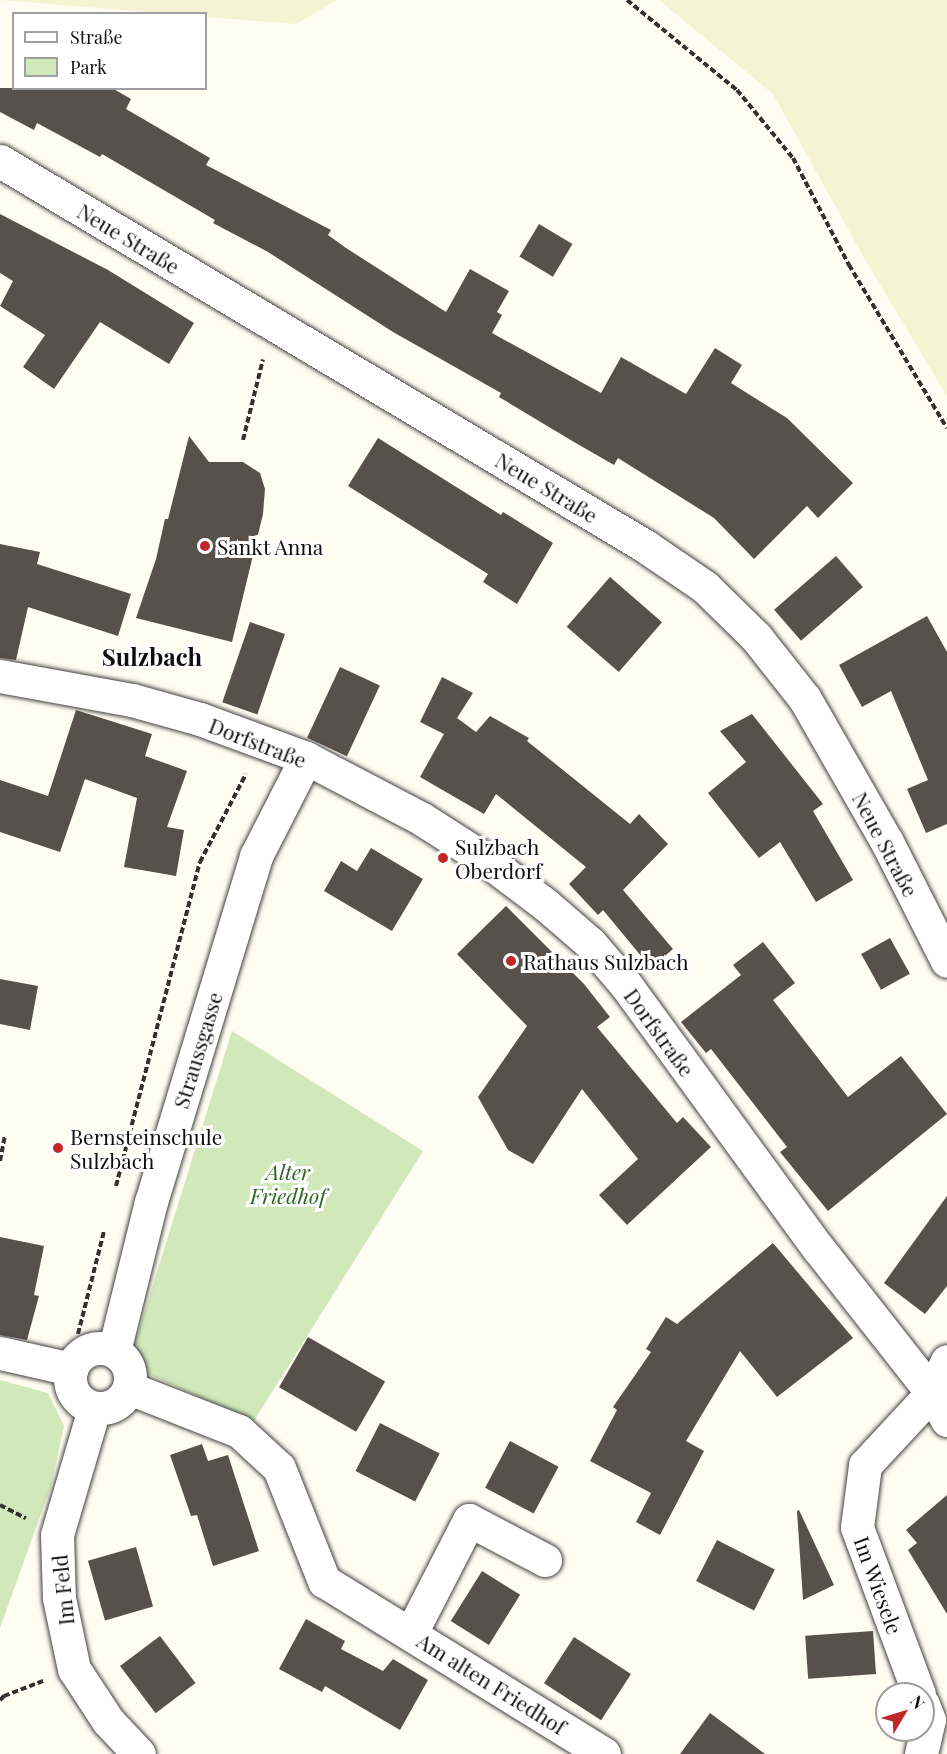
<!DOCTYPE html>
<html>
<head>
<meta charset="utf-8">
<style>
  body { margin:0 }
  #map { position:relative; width:947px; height:1754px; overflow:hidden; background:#fffcf1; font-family:"Playfair Display",serif }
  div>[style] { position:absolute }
  .farmland>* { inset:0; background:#f5f3d1 }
  .green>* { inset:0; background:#d1e9ba }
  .building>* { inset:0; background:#57504b; transform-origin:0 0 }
  .path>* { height:4px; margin-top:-2px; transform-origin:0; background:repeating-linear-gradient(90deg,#313131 0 6px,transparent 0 9px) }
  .roads { filter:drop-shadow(0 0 2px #424242) drop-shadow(0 0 2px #424242) }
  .minor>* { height:33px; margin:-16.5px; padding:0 16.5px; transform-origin:16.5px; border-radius:16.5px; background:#fff }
  .minor>.ring { margin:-16.5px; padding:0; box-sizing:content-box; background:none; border:33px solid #fff; border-radius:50% }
  .dots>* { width:16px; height:16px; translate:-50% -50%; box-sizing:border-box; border:3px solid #fff; border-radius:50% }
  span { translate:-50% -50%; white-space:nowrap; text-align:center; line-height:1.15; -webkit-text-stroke:6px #fff; paint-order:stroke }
  .street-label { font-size:21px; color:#0f0f0f }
  .poi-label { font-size:21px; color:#0f0f0f }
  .left { translate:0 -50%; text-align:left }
  .park-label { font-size:21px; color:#2c671f; font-style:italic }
  .quarter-label { font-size:24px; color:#0f0f0f; font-weight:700 }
  .legend { position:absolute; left:12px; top:12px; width:195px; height:78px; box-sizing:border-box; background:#fff; border:2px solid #9f9f9f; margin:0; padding:8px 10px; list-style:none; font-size:18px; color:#0f0f0f }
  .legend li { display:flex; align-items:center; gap:12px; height:30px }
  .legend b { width:30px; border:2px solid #9f9f9f }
  .north { position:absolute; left:875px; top:1682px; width:60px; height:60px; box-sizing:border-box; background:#fff; border:2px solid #9f9f9f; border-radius:50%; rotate:52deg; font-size:16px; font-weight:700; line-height:24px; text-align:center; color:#0f0f0f }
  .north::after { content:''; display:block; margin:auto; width:21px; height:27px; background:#bf272a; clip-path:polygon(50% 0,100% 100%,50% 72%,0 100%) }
</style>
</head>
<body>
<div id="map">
  <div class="farmland">
    <i style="clip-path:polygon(0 0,337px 0,296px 24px,206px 17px,206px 14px,159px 13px)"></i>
    <i style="clip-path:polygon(659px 0,947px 0,947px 396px,863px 256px,773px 94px)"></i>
  </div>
  <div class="green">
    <i style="clip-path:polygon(232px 1031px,423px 1151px,254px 1421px,144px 1372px,133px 1349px)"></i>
    <i style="clip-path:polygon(0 1380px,48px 1393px,64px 1426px,51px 1486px,0 1628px)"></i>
  </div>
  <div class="building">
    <i style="clip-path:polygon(0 88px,112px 88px,131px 99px,126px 109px,210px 158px,206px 165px,331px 230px,328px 235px,346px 248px,446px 312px,470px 269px,509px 291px,497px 312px,502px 315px,492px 333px,601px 393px,621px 357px,686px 394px,715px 348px,742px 365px,731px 383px,787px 418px,853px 483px,818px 518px,807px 506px,754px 559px,714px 518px,618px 458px,614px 465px,574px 442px,499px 397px,501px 393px,393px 332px,268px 252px,213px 223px,215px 220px,102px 154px,100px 157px,37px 123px,34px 130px,0 112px)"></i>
    <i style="clip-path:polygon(0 214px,108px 270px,194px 323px,169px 364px,100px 322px,54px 389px,23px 367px,45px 335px,0 306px,13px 281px,0 273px)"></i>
    <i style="left:539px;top:224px;width:39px;height:38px;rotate:31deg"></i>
    <i style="clip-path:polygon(189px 436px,209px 462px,243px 462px,260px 473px,265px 489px,263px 514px,232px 642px,136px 618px,156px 559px,165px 519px,168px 519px)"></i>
    <i style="clip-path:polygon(378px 438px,501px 515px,503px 512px,553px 543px,517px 604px,483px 582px,488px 574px,348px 486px)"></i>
    <i style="clip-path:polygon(0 544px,40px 552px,37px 564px,131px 594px,118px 636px,28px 607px,16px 660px,0 658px)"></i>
    <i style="left:836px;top:556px;width:41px;height:82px;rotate:49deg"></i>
    <i style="left:610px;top:577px;width:69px;height:66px;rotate:41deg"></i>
    <i style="clip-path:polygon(927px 616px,947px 652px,947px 824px,926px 833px,907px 789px,928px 780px,891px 691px,862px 707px,839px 665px)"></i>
    <i style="left:250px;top:622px;width:37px;height:85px;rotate:19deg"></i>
    <i style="left:340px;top:667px;width:44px;height:78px;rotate:25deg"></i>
    <i style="clip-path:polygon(442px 677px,473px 693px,457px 718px,476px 732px,490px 716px,529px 738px,527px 741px,630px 824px,639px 814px,668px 844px,623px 890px,673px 949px,651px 968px,603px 910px,598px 915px,569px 884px,586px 867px,496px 794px,484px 814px,420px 777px,444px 734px,420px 722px)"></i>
    <i style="clip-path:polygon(76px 710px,152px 734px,145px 756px,187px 771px,167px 827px,184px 830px,176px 876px,124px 867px,137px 798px,85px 779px,60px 852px,0 832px,0 780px,48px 796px)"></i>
    <i style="clip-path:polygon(752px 714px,823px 804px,813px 811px,853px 880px,816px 902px,780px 842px,759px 858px,708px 793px,746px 762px,720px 731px)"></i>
    <i style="clip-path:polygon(371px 848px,423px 879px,392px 931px,324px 891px,341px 861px,357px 871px)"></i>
    <i style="clip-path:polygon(506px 906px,584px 984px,610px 1017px,597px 1027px,677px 1123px,683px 1117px,711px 1147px,627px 1225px,599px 1195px,638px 1159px,582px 1089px,533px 1164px,508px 1150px,478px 1097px,527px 1026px,457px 954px)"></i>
    <i style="left:890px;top:938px;width:41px;height:33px;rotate:61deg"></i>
    <i style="clip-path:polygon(763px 942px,795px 983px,773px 1000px,848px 1097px,901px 1056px,947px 1114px,828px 1211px,780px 1152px,787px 1147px,711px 1049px,706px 1053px,681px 1022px,741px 975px,733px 965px)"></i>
    <i style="clip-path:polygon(0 979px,38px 986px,30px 1030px,0 1024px)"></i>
    <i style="clip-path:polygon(947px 1196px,947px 1286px,925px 1314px,884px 1283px)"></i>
    <i style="clip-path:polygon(0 1237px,44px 1246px,34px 1295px,39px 1296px,27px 1340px,0 1335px)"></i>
    <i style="clip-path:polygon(773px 1243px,853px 1338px,777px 1397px,740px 1351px,686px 1441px,704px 1451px,660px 1535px,636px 1522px,651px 1493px,590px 1461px,617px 1410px,613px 1407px,651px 1352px,646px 1349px,666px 1317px,677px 1324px)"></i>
    <i style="left:308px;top:1337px;width:89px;height:58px;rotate:30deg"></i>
    <i style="left:380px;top:1423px;width:67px;height:54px;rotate:27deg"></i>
    <i style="left:510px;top:1441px;width:55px;height:53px;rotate:28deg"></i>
    <i style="clip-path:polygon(202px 1444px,208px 1461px,228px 1455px,259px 1551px,213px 1566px,197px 1515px,191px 1516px,170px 1455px)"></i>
    <i style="clip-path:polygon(947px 1495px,947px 1614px,908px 1550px,917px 1543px,906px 1530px)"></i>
    <i style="clip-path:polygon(799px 1510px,834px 1585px,803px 1600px,797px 1511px)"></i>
    <i style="left:717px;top:1540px;width:65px;height:46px;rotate:27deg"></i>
    <i style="left:136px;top:1547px;width:62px;height:50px;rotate:74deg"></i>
    <i style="left:482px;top:1571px;width:45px;height:59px;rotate:32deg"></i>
    <i style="clip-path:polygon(306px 1619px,345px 1641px,341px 1649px,383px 1671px,393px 1659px,428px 1680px,400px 1730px,325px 1686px,322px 1692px,279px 1669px)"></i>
    <i style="left:873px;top:1631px;width:43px;height:68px;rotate:86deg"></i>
    <i style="left:160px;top:1636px;width:59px;height:50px;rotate:53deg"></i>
    <i style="left:574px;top:1637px;width:68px;height:55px;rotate:33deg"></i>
    <i style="clip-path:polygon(710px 1713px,765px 1754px,680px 1754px)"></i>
  </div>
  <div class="path">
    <i style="left:627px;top:0;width:142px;rotate:39.3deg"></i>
    <i style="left:737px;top:90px;width:88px;rotate:50.5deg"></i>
    <i style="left:793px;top:158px;width:121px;rotate:62.4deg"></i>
    <i style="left:849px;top:265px;width:190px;rotate:59deg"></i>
    <i style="left:243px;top:440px;width:83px;rotate:-76.1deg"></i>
    <i style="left:0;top:1161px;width:25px;rotate:-79deg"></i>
    <i style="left:116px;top:1186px;width:335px;rotate:-75.5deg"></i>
    <i style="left:200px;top:862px;width:99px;rotate:-62.4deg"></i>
    <i style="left:78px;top:1334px;width:106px;rotate:-75.8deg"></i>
    <i style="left:0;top:1505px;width:29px;rotate:27deg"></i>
    <i style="left:0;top:1700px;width:6px;rotate:-45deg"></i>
    <i style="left:4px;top:1696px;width:42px;rotate:-21deg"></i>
  </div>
  <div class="roads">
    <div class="minor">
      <i style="left:0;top:161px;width:751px;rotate:30.83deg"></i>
      <i style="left:645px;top:546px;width:73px;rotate:34.3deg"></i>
      <i style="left:705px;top:587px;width:71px;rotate:44.4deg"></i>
      <i style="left:756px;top:637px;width:79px;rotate:51.7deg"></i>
      <i style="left:805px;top:699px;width:165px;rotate:60.2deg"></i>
      <i style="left:887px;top:842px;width:133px;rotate:63.2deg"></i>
      <i style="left:0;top:676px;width:134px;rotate:10.3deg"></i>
      <i style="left:132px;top:700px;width:71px;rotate:15.6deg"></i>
      <i style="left:200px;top:719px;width:113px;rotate:20.2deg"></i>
      <i style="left:306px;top:758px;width:131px;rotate:27.7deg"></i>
      <i style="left:422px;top:819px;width:80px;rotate:32.7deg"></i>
      <i style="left:489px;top:862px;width:71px;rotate:37deg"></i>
      <i style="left:546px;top:905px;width:58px;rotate:40.8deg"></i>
      <i style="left:590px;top:943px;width:55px;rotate:49.4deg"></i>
      <i style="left:626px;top:985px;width:326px;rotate:53.9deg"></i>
      <i style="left:818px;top:1248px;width:184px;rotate:51.8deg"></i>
      <i style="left:932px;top:1393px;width:31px;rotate:61deg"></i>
      <i class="ring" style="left:70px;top:1348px;width:27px;height:27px"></i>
      <i style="left:114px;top:1351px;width:154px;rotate:-76.1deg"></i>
      <i style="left:151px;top:1202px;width:362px;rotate:-73.1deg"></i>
      <i style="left:256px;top:856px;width:110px;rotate:-63deg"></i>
      <i style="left:0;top:1353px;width:73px;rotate:12.7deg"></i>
      <i style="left:129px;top:1388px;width:118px;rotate:21.4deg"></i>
      <i style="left:239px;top:1431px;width:54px;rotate:42.8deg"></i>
      <i style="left:279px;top:1468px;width:122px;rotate:68.3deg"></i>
      <i style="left:324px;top:1581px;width:329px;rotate:31.7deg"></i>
      <i style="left:94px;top:1409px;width:131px;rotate:106.4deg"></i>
      <i style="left:57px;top:1535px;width:63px;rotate:88.2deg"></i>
      <i style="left:59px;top:1598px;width:73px;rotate:78.1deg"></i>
      <i style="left:74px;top:1669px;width:62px;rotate:56.8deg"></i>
      <i style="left:108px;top:1721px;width:45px;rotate:46.8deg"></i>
      <i style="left:411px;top:1633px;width:127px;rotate:-62.8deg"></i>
      <i style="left:469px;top:1520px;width:86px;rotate:27.8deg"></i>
      <i style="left:919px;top:1694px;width:178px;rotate:-110.4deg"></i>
      <i style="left:857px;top:1527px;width:63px;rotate:-82.6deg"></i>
      <i style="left:865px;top:1465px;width:98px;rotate:-47.1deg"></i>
      <i style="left:932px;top:1393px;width:35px;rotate:-65deg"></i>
      <i style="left:921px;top:1754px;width:35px;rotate:-77deg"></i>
      <i style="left:929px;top:1720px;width:17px;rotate:-111deg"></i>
    </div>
  </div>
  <div class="dots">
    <i style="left:205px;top:546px;background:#bf272a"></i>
    <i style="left:443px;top:858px;background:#bf272a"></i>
    <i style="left:511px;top:961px;background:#bf272a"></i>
    <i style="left:58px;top:1148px;background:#bf272a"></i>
  </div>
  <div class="street-label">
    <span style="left:129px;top:238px;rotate:31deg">Neue Straße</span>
    <span style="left:547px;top:487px;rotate:31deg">Neue Straße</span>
    <span style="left:258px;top:742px;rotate:21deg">Dorfstraße</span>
    <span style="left:886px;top:844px;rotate:62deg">Neue Straße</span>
    <span style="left:660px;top:1032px;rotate:54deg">Dorfstraße</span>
    <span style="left:197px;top:1050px;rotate:-73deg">Straussgasse</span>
    <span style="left:879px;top:1585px;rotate:70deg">Im Wiesele</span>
    <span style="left:62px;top:1590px;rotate:-96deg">Im Feld</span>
    <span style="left:492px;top:1683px;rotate:32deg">Am alten Friedhof</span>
  </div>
  <div class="poi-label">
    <span class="left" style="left:217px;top:546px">Sankt Anna</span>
    <span class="left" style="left:455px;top:858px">Sulzbach<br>Oberdorf</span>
    <span class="left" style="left:523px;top:961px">Rathaus Sulzbach</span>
    <span class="left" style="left:70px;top:1148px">Bernsteinschule<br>Sulzbach</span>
  </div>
  <div class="park-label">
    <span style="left:288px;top:1183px">Alter<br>Friedhof</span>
  </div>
  <div class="quarter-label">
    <span style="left:152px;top:657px">Sulzbach</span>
  </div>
  <ul class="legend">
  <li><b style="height:8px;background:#fff"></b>Straße</li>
  <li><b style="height:16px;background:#d1e9ba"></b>Park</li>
  </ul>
  <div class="north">N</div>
</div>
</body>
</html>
